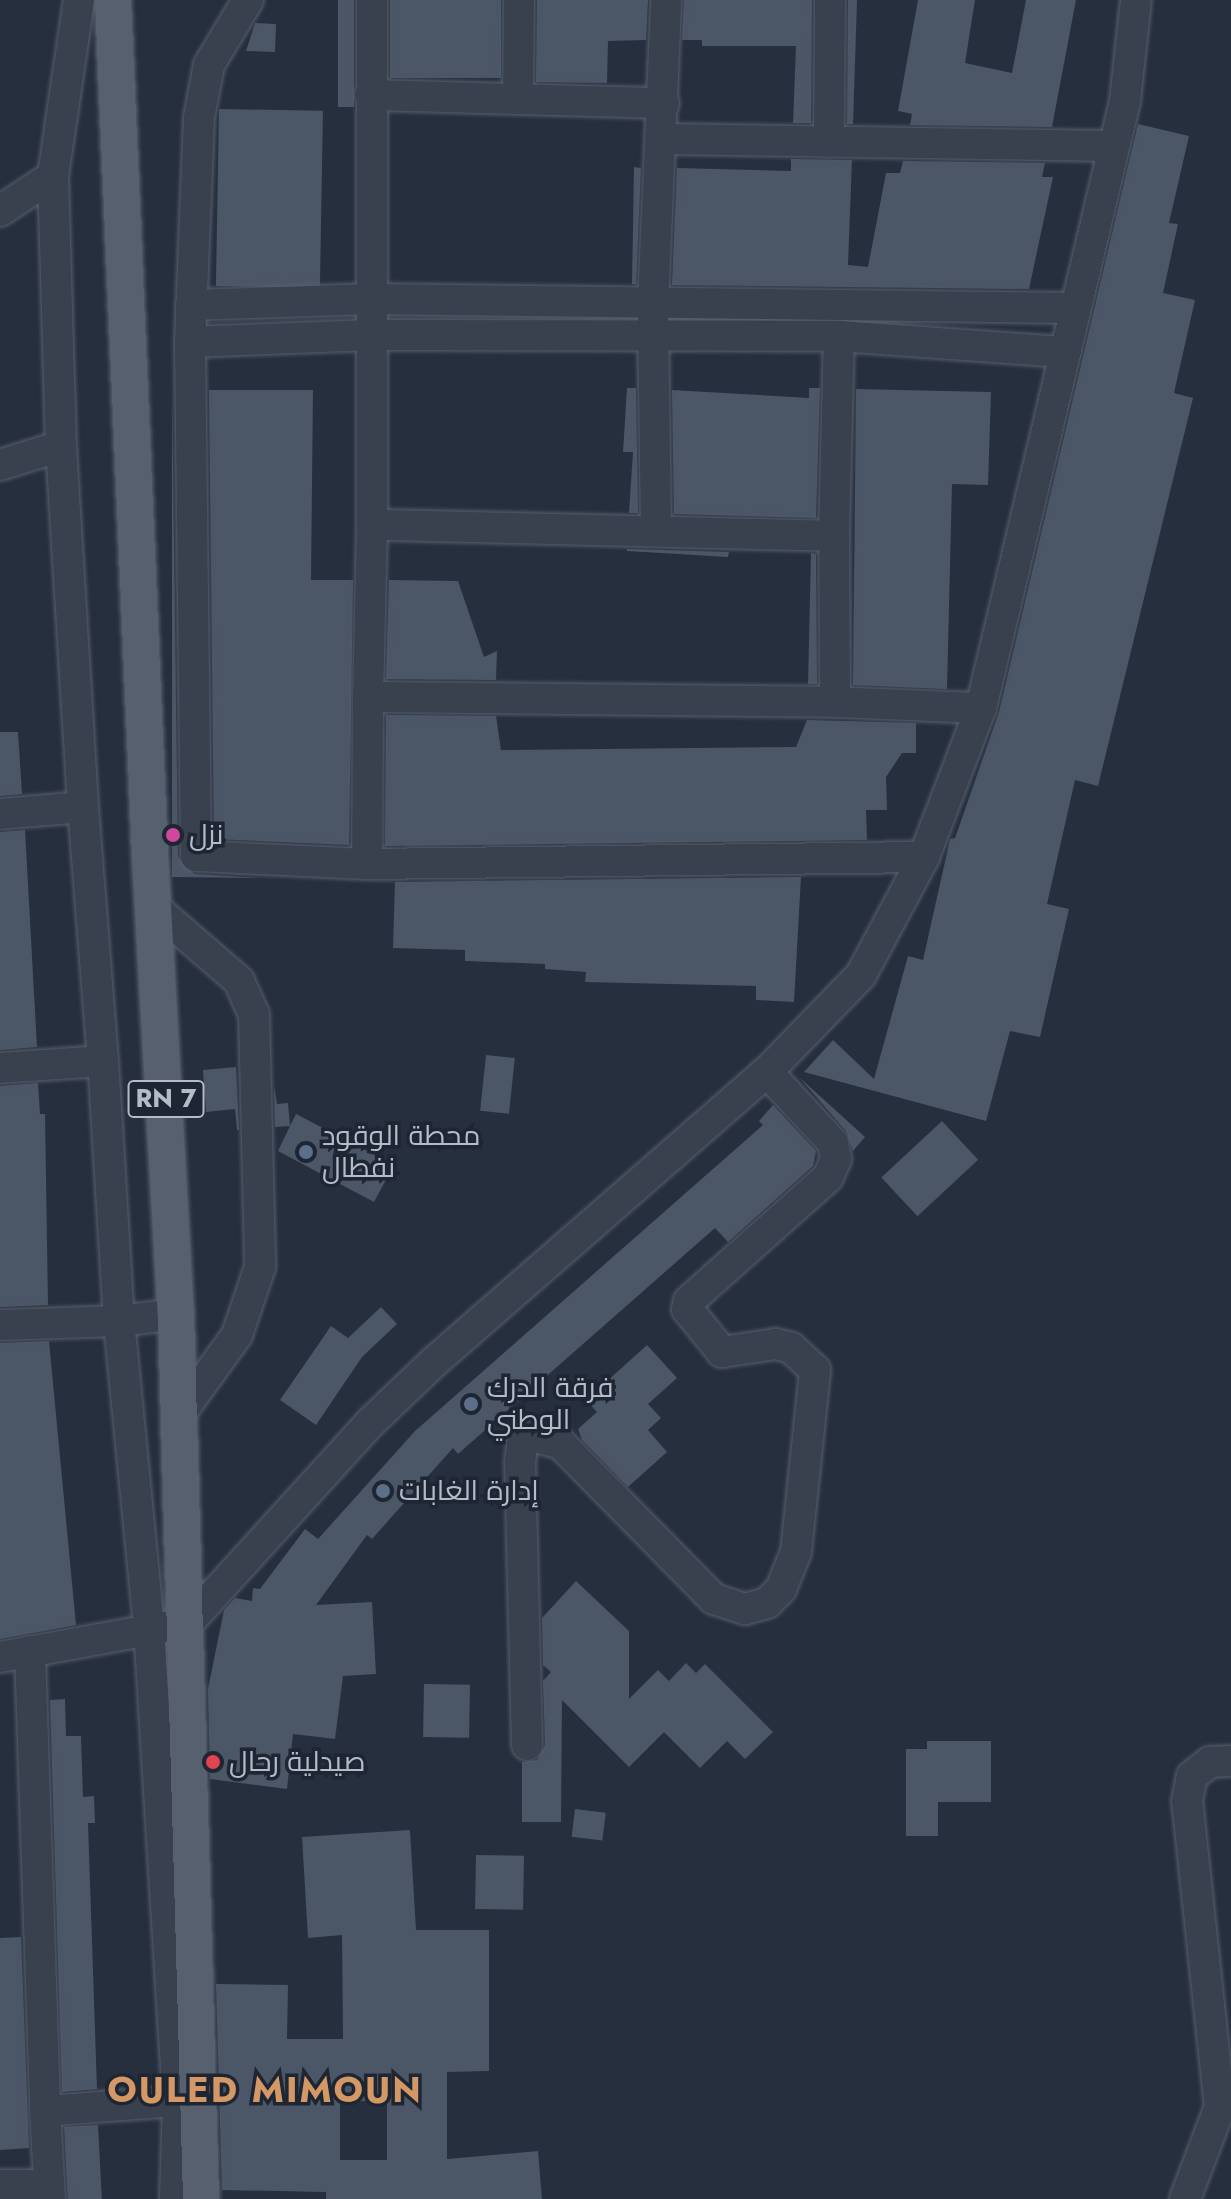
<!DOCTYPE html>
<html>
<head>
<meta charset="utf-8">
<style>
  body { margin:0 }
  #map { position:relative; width:1231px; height:2199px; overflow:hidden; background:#252f3e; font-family:Jost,Cairo,sans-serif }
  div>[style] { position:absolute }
  .building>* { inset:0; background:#4b5667; transform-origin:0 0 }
  .roads { filter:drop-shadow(0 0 2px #575f6c) drop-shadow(0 0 2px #575f6c) }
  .minor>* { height:30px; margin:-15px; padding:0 15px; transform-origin:15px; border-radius:15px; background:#39414e }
  .major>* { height:36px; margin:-18px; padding:0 18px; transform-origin:18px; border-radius:18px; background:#57606e }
  .dots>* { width:22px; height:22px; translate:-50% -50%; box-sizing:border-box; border:4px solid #1e2633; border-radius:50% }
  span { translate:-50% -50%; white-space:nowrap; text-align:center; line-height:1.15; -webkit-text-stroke:7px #1e2633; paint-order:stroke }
  .shield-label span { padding:2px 6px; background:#1e2633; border:2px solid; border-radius:6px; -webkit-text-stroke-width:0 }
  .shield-label { font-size:26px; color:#b5bcc9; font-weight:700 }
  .poi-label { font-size:28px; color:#b5bcc9 }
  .left { translate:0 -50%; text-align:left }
  .district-label { font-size:36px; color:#d39866; font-weight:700; letter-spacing:2px }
</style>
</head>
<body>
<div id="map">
  <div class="building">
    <i style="left:338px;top:0;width:16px;height:107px"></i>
    <i style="left:390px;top:0;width:111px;height:78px"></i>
    <i style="clip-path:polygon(537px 0,648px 0,646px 40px,608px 41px,607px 83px,536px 82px)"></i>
    <i style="clip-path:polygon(684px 0,812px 0,811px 123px,793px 123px,796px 46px,702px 46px,702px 40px,682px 40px)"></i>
    <i style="clip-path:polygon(848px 0,857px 0,853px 124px,847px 124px)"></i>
    <i style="clip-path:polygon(918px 0,975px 0,965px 63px,1012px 73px,1026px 0,1076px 0,1052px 127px,910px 125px,912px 114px,898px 111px)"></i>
    <i style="clip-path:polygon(255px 23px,276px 24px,275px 52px,246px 51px)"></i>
    <i style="left:219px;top:109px;width:104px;height:177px;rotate:1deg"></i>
    <i style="clip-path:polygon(1138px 124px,1189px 136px,1169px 223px,1178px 224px,1163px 293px,1195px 300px,1174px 393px,1193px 398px,1098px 786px,1075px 780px,1047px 904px,1069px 909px,1040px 1037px,1010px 1031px,986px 1121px,804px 1072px,833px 1040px,874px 1079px,908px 956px,923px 960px,950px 839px,955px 838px,999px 712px)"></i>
    <i style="clip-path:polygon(791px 159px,852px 160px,848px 265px,868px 267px,886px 173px,900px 173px,903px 161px,1045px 163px,1042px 177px,1053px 177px,1029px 289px,672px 285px,677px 168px,791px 171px)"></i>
    <i style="clip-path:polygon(634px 167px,641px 168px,636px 284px,632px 284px)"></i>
    <i style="clip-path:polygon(627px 388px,636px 388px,638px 513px,629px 513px,633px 452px,623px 452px)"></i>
    <i style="clip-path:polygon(809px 388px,820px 388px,816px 518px,674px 514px,672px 390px,809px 398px)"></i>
    <i style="clip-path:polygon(172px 389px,178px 857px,194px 874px,260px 878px,172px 877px)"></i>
    <i style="clip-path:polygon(856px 389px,991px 392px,988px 485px,952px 484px,947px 689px,853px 685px)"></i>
    <i style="clip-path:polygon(209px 390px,313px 390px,311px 580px,353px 580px,349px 845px,214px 839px)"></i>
    <i style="clip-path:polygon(627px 549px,729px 552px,728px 557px,627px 551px)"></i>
    <i style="clip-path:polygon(811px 553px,816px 554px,817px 684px,808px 684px)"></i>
    <i style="clip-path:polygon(389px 580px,458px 581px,484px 657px,497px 651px,496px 680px,386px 679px)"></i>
    <i style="clip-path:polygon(386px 715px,496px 716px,501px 750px,796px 747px,807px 720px,916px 723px,916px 753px,902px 753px,886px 777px,887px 810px,866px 810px,867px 840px,385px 846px)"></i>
    <i style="clip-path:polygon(0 732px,18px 732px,22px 794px,0 796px)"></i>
    <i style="clip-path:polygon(25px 830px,37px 1047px,0 1050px,0 832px)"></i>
    <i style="clip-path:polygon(801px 877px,794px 1002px,756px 1000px,756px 986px,585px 982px,586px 972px,545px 969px,545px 964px,465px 961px,465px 950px,393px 948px,395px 882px)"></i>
    <i style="left:486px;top:1055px;width:29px;height:56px;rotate:6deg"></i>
    <i style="clip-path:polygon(236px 1067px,239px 1130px,237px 1130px,235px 1109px,206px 1112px,203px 1070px)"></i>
    <i style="clip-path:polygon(799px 1077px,865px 1137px,853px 1151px,846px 1131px)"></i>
    <i style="clip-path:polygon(38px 1083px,40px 1114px,45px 1114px,48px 1305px,0 1307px,0 1086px)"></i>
    <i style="clip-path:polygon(274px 1086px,277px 1104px,288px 1103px,290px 1126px,296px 1114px,394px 1165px,374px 1202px,278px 1151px,290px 1126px,275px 1127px)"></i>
    <i style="clip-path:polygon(773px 1105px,816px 1151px,813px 1166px,728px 1242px,715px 1228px,458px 1454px,453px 1448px,372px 1539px,367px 1535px,316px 1605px,372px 1602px,376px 1674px,343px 1676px,335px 1739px,293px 1734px,287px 1789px,210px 1779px,208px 1689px,224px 1610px,235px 1598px,252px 1601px,253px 1588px,260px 1589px,305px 1529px,318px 1539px,415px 1431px,763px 1125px,759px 1121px)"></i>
    <i style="left:942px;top:1121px;width:53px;height:83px;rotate:47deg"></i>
    <i style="clip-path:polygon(381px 1307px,397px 1324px,362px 1357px,316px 1425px,280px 1400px,331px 1326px,348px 1338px)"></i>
    <i style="clip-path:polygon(49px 1341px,76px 1625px,0 1639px,0 1343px)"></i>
    <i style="clip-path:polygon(647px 1345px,677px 1378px,648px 1404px,661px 1418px,648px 1430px,667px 1452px,628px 1487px,582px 1440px,578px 1429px,597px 1412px,586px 1400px)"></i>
    <i style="clip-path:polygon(576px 1581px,629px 1631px,629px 1699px,658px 1670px,669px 1681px,686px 1663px,696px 1673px,705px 1664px,773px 1732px,745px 1759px,727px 1741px,700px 1768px,664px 1732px,629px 1767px,562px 1700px,561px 1822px,522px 1822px,522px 1762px,537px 1760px,545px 1745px,543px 1681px,551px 1672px,543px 1665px,542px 1618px)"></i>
    <i style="left:424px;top:1684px;width:46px;height:53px;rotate:1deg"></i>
    <i style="clip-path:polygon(65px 1699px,66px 1736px,81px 1736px,83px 1797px,94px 1796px,95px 1823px,88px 1823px,97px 2089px,62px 2092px,50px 1700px)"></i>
    <i style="clip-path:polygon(927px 1741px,991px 1741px,991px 1802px,938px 1802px,938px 1836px,906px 1836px,906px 1749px,927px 1749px)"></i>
    <i style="left:575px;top:1809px;width:31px;height:28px;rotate:7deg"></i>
    <i style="clip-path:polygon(evenodd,410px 1830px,416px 1930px,489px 1930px,489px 2071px,447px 2072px,447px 2159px,538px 2151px,542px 2199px,326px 2199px,326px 2192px,222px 2190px,216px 1984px,288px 1985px,287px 2039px,343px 2039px,342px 1935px,308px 1938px,302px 1837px,410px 1830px,340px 2101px,387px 2101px,387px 2160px,340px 2160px,340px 2101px)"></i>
    <i style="left:476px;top:1855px;width:48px;height:54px;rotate:1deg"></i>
    <i style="clip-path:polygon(21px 1937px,29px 2148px,0 2150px,0 1938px)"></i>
    <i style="left:98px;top:2125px;width:74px;height:34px;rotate:87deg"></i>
  </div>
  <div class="roads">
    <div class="minor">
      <i style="left:248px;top:0;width:76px;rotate:121deg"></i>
      <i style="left:209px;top:65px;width:54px;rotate:100.7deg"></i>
      <i style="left:199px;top:118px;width:224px;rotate:92.3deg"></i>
      <i style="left:190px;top:342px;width:514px;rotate:89.33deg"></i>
      <i style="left:196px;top:856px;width:171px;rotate:2.7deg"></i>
      <i style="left:372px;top:0;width:525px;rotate:90deg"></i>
      <i style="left:370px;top:95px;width:294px;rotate:1.6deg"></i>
      <i style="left:518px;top:98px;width:98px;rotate:-89.4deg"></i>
      <i style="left:663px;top:139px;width:451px;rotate:0.9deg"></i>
      <i style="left:829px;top:142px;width:142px;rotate:-89.6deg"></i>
      <i style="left:53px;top:176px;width:270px;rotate:88.3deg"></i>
      <i style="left:0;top:211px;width:64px;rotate:-33.4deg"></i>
      <i style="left:53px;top:176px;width:178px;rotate:-81.6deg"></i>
      <i style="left:191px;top:305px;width:180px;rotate:-1.9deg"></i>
      <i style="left:371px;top:299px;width:702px;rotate:0.73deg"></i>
      <i style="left:190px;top:342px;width:182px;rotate:-2.2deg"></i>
      <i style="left:372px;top:335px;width:467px;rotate:0.1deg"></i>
      <i style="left:839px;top:336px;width:224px;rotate:4.1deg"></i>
      <i style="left:0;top:465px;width:64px;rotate:-17.3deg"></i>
      <i style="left:61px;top:446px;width:362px;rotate:86.5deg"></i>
      <i style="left:656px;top:531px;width:228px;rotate:-90.8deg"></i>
      <i style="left:653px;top:303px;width:303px;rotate:-87.5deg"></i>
      <i style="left:834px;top:536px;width:200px;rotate:-88.6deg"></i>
      <i style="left:368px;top:697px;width:467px;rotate:0.6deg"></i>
      <i style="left:835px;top:702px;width:166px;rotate:-90.3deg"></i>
      <i style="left:834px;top:536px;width:462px;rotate:-178.6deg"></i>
      <i style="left:372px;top:525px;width:172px;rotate:91.3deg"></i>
      <i style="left:368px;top:697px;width:167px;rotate:90.3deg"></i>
      <i style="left:367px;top:864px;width:557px;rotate:-0.72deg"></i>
      <i style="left:835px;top:702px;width:146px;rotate:2.4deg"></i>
      <i style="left:0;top:814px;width:83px;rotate:-4.8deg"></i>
      <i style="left:83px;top:807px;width:255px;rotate:85.5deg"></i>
      <i style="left:103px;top:1061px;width:103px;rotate:176.1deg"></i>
      <i style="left:156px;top:909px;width:110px;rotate:40.9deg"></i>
      <i style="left:239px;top:981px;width:36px;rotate:66deg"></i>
      <i style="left:254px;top:1014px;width:253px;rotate:88.6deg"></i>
      <i style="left:260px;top:1267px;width:72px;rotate:108.7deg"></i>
      <i style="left:237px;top:1335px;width:97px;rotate:125.8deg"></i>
      <i style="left:0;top:1325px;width:119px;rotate:-1.9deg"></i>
      <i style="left:119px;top:1321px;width:260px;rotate:-93.5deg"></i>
      <i style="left:30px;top:1651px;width:460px;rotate:88.1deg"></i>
      <i style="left:45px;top:2111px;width:133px;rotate:-4.3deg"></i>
      <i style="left:178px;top:2101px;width:475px;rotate:-93.5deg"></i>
      <i style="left:149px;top:1627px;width:307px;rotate:-95.6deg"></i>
      <i style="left:119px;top:1321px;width:57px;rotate:-7deg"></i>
      <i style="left:0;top:1657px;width:191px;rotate:-10.3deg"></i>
      <i style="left:188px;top:1623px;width:272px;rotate:-47.7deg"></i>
      <i style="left:371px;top:1422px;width:87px;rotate:-43.6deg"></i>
      <i style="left:434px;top:1362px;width:442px;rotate:-41.1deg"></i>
      <i style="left:767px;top:1072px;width:135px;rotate:-45.9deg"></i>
      <i style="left:861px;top:975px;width:134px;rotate:-61.9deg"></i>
      <i style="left:924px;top:857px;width:160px;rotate:-69.1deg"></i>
      <i style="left:981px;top:708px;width:624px;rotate:-76.65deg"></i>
      <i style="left:1125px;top:101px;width:102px;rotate:-83.8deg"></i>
      <i style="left:527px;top:1745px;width:283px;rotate:-91.4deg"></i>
      <i style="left:520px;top:1462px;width:17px;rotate:-83deg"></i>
      <i style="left:522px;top:1445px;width:13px;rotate:-42deg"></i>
      <i style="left:532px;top:1436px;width:30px;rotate:15deg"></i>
      <i style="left:561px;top:1444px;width:218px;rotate:45.4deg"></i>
      <i style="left:714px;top:1599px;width:33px;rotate:18deg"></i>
      <i style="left:745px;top:1609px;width:23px;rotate:-15deg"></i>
      <i style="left:767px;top:1603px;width:20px;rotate:-45deg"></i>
      <i style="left:781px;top:1589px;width:40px;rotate:-68deg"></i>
      <i style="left:796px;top:1552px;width:183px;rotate:-84deg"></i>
      <i style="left:815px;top:1370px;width:33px;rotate:-137deg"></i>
      <i style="left:791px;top:1348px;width:16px;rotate:-165deg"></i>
      <i style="left:776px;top:1344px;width:55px;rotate:171.6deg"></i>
      <i style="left:722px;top:1352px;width:55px;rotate:-129.1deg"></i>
      <i style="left:687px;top:1309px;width:8px;rotate:-76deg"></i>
      <i style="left:689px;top:1301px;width:186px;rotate:-41.7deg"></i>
      <i style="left:828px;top:1177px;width:20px;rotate:-66deg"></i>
      <i style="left:836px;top:1159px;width:16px;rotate:-101deg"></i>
      <i style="left:833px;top:1143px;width:97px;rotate:-132.9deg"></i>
      <i style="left:1220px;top:2108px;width:309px;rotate:-96.1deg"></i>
      <i style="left:1187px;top:1801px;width:25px;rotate:-79deg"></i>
      <i style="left:1192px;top:1776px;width:23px;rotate:-38deg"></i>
      <i style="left:1210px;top:1762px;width:21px;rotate:-3deg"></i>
      <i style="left:45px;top:2111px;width:88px;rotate:86.7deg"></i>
      <i style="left:0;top:2185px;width:49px"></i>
      <i style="left:175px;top:2199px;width:98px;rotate:-88.2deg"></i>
      <i style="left:1185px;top:2199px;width:116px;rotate:-69.2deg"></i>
    </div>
    <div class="major">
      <i style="left:113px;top:0;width:855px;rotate:87.52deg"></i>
      <i style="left:150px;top:854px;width:461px;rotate:86.8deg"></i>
      <i style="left:176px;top:1314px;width:885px;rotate:88.38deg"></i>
    </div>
  </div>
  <div class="dots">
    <i style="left:173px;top:835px;background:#d1479c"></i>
    <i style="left:306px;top:1152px;background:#5c6f8a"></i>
    <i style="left:471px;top:1404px;background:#5c6f8a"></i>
    <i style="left:383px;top:1491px;background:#5c6f8a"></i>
    <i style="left:213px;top:1762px;background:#e0444e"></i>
  </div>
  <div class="shield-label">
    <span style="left:166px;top:1099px">RN 7</span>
  </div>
  <div class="poi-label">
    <span class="left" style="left:189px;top:835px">نزل</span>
    <span class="left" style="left:322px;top:1152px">محطة الوقود<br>نفطال</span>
    <span class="left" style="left:487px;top:1404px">فرقة الدرك<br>الوطني</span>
    <span class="left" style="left:399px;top:1491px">إدارة الغابات</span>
    <span class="left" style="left:229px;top:1762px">صيدلية رحال</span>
  </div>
  <div class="district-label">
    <span style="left:265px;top:2090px">OULED MIMOUN</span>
  </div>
</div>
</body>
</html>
